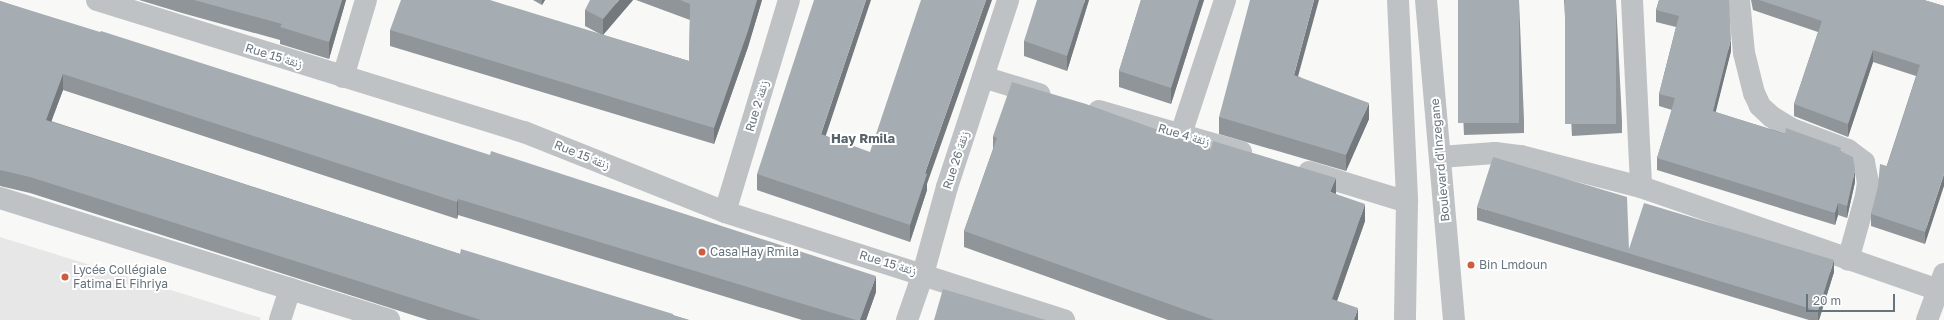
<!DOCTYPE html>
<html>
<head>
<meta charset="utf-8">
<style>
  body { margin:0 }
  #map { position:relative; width:1944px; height:320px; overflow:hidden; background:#f8f8f6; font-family:"Golos Text","Noto Naskh Arabic",sans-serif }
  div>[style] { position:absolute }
  .built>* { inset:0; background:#e6e7e6 }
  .minor>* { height:22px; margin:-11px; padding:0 11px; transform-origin:11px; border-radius:11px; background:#bec2c5 }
  .tertiary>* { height:22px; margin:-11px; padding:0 11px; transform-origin:11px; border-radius:11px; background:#bec2c5 }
  .wall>* { inset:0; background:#8f9599 }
  .shaded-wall>* { inset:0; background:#74797d }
  .building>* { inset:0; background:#a6adb2; transform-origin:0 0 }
  .dots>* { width:11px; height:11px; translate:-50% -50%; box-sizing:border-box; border:2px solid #fff; border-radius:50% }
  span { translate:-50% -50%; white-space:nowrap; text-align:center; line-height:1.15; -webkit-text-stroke:4px #fff; paint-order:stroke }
  .street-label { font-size:12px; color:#66747d }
  .poi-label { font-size:12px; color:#66747d }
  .left { translate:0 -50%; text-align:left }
  .neighbourhood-label { font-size:13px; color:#586269; font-weight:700 }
  .scale { position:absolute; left:1806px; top:294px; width:89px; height:18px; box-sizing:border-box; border:2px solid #66747d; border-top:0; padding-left:5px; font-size:12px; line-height:14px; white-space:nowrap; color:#66747d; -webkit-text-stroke:3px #fff; paint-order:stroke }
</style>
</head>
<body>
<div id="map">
  <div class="built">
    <i style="clip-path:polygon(0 237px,261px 318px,260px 320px,0 320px)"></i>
  </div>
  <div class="minor">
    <i style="left:97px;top:0;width:447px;rotate:17.2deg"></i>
    <i style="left:524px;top:132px;width:216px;rotate:21.7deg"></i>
    <i style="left:725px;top:212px;width:356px;rotate:17.7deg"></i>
    <i style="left:1632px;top:0;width:187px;rotate:87.2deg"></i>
    <i style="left:1739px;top:0;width:53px;rotate:84.6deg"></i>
    <i style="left:1744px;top:53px;width:41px;rotate:76deg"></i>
    <i style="left:1754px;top:93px;width:14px;rotate:65deg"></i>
    <i style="left:1760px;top:106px;width:16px;rotate:43deg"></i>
    <i style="left:1772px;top:117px;width:23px;rotate:31deg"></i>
    <i style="left:1792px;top:129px;width:60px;rotate:20.6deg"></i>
    <i style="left:1848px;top:150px;width:20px;rotate:37deg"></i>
    <i style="left:1864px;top:162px;width:20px;rotate:79deg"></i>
    <i style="left:1868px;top:182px;width:14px;rotate:98deg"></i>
    <i style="left:1866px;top:196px;width:66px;rotate:105.7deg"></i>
    <i style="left:343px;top:77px;width:80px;rotate:-73.4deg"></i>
    <i style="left:983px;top:77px;width:59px;rotate:16.9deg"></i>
    <i style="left:1099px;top:111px;width:148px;rotate:16.1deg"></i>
    <i style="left:1181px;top:134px;width:141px;rotate:-71.8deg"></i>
    <i style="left:1440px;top:157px;width:55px;rotate:-4.2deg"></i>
    <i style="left:1495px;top:153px;width:26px;rotate:7deg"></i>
    <i style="left:1521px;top:156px;width:124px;rotate:14.5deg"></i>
    <i style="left:1641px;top:187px;width:315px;rotate:19.1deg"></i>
    <i style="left:1309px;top:172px;width:102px;rotate:17deg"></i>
    <i style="left:0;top:198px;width:408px;rotate:17.4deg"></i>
    <i style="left:725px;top:212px;width:221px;rotate:-73.2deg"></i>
    <i style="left:280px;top:320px;width:33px;rotate:-72deg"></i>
    <i style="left:907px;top:320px;width:49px;rotate:-70.8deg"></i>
    <i style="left:923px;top:274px;width:90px;rotate:-74.6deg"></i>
    <i style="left:947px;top:187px;width:197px;rotate:-71.9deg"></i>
    <i style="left:1927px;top:320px;width:49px;rotate:-69.7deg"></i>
  </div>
  <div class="tertiary">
    <i style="left:1398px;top:0;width:202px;rotate:87.4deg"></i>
    <i style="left:1407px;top:202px;width:118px;rotate:91deg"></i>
    <i style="left:1426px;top:0;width:321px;rotate:85deg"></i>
  </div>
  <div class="wall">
    <i style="clip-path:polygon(139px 0,346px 0,329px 59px,280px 44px,280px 40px,182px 13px)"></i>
    <i style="clip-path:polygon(533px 0,545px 0,542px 5px)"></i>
    <i style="clip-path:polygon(633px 0,603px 35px,689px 61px,690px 20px,636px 0,762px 0,748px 47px,714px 144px,390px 46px,390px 30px,600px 34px,585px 26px,585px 10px)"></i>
    <i style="clip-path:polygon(1089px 0,1067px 71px,1024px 56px,1024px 41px)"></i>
    <i style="clip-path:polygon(1141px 0,1204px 0,1171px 104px,1119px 87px,1119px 71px)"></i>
    <i style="clip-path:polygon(1458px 0,1519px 0,1524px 120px,1524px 133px,1464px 135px)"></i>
    <i style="clip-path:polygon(1564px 0,1616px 0,1622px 121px,1622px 133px,1572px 136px)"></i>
    <i style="clip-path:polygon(1659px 0,1731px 51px,1715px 112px,1841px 151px,1855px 182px,1847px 218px,1838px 215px,1835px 225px,1657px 170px,1657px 158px,1672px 110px,1659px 106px,1659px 94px,1676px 27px,1656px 22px,1656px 10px)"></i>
    <i style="clip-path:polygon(1751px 0,1924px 0,1944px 6px,1925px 244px,1871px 226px,1871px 214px,1916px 76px,1873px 62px,1848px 137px,1794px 116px,1794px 104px,1818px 32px,1753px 10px)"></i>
    <i style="clip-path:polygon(0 1px,876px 292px,866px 320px,802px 320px,458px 215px,457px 219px,63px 90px,51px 121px,460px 254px,689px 320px,428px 320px,30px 193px,0 186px)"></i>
    <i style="clip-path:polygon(1298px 76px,1369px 119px,1346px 171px,1219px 134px,1219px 117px)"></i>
    <i style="clip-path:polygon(826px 136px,927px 184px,927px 190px,910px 242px,757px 190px,757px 174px)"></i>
    <i style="clip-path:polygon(993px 136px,1336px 194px,1365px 221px,1337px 301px,1358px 320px,1168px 320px,964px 247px,964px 231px,993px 149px)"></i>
    <i style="clip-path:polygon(1477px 207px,1629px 249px,1834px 272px,1819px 320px,1809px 320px,1477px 220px)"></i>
  </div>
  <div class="shaded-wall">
    <i style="clip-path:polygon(342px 0,346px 0,329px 59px,329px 42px)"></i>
    <i style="clip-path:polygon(542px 0,545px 0,542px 5px)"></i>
    <i style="clip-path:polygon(619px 0,633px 0,603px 35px,603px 19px)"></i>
    <i style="clip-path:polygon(757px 0,762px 0,748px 47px,714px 144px,714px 128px)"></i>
    <i style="clip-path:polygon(866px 0,871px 0,821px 150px,821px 134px)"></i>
    <i style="clip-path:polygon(986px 0,992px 0,927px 184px,927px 190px,910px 242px,910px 225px,925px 173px)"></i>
    <i style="clip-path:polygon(1085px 0,1089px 0,1067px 71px,1067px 56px)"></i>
    <i style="clip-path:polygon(1199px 0,1204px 0,1171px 104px,1171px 88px)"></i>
    <i style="clip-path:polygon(1314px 0,1319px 0,1294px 91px,1294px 75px)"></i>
    <i style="clip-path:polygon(1731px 39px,1731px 51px,1713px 123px,1713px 111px)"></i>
    <i style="clip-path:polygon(1873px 50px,1873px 62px,1848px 137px,1848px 124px)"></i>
    <i style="clip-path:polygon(63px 74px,63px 90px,46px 136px,46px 120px)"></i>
    <i style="clip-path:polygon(1369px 103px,1369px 119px,1346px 171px,1346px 155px)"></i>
    <i style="clip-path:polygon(1855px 170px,1855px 182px,1847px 218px,1847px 206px)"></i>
    <i style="clip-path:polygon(1944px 174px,1944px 186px,1925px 244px,1925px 232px)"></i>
    <i style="clip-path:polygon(1336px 178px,1336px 194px,1330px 192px)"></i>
    <i style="clip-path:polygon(458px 199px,458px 215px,457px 219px,457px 202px)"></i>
    <i style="clip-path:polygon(1838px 203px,1838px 215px,1835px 225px,1835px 213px)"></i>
    <i style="clip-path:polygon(1365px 204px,1365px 221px,1332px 315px,1332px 299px)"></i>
    <i style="clip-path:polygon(1834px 260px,1834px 272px,1819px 320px,1818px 320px,1818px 311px)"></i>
    <i style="clip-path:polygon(876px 276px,876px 292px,866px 320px,860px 320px)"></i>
    <i style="clip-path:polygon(1358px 308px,1358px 320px,1354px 320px)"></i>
  </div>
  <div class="building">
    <i style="clip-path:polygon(194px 0,342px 0,329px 42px,280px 27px,282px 24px)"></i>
    <i style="clip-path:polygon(401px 0,490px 0,689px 61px,690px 4px,680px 0,757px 0,748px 31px,714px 128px,390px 30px)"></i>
    <i style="clip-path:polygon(590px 0,619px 0,603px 19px,585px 10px)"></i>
    <i style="clip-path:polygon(814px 0,866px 0,821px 134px,870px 152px,921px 0,986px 0,925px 173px,927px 174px,910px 225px,757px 174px)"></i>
    <i style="clip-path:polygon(1037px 0,1085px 0,1067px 56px,1024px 41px)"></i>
    <i style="clip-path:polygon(1141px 0,1199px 0,1171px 88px,1119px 71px)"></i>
    <i style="clip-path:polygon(1250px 0,1314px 0,1294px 75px,1369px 103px,1346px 155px,1219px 117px)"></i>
    <i style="left:1458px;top:0;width:61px;height:123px"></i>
    <i style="left:1565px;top:0;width:51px;height:124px"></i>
    <i style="clip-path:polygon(1659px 0,1729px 0,1731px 39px,1713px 111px,1785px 134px,1786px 128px,1841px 148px,1840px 151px,1853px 157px,1855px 170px,1847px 206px,1838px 203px,1835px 213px,1657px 158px,1675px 98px,1659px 94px,1679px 16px,1656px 10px)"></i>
    <i style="clip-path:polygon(1759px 0,1924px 0,1944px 6px,1944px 174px,1925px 232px,1871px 214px,1878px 186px,1880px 164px,1887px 166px,1920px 65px,1873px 50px,1848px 124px,1794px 104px,1822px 21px)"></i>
    <i style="clip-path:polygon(0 1px,100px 32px,101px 31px,490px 155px,491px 151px,876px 276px,860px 320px,856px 320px,458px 199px,457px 202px,63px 74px,46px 120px,460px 254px,461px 249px,673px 314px,673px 315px,689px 320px,481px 320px,443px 308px,30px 177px,0 170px)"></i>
    <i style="clip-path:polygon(1012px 82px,1086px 104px,1211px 149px,1213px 141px,1336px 178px,1330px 192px,1365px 204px,1332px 299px,1358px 308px,1354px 320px,1214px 320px,964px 231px,997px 138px,993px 136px)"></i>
    <i style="clip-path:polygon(1493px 157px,1627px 197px,1629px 249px,1644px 203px,1834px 260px,1818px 311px,1477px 207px)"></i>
    <i style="clip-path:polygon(943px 289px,1046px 320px,934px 320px)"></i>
  </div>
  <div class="dots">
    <i style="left:702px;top:252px;background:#ce5d3f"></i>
    <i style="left:1471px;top:265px;background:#ce5d3f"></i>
    <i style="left:65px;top:277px;background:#ce5d3f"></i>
  </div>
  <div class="street-label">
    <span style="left:274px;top:56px;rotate:17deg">Rue 15 زنقة</span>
    <span style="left:757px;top:106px;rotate:-73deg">Rue 2 زنقة</span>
    <span style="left:1184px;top:135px;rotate:16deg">Rue 4 زنقة</span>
    <span style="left:582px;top:155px;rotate:22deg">Rue 15 زنقة</span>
    <span style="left:956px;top:160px;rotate:-72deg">Rue 26 زنقة</span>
    <span style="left:1440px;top:160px;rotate:-95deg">Boulevard d'Inzegane</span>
    <span style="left:888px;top:263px;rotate:17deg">Rue 15 زنقة</span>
  </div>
  <div class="poi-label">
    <span class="left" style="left:710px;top:252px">Casa Hay Rmila</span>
    <span class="left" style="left:1479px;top:265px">Bin Lmdoun</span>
    <span class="left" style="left:73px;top:277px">Lycée Collégiale<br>Fatima El Fihriya</span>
  </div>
  <div class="neighbourhood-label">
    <span style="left:863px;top:138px">Hay Rmila</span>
  </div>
  <div class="scale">20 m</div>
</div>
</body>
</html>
